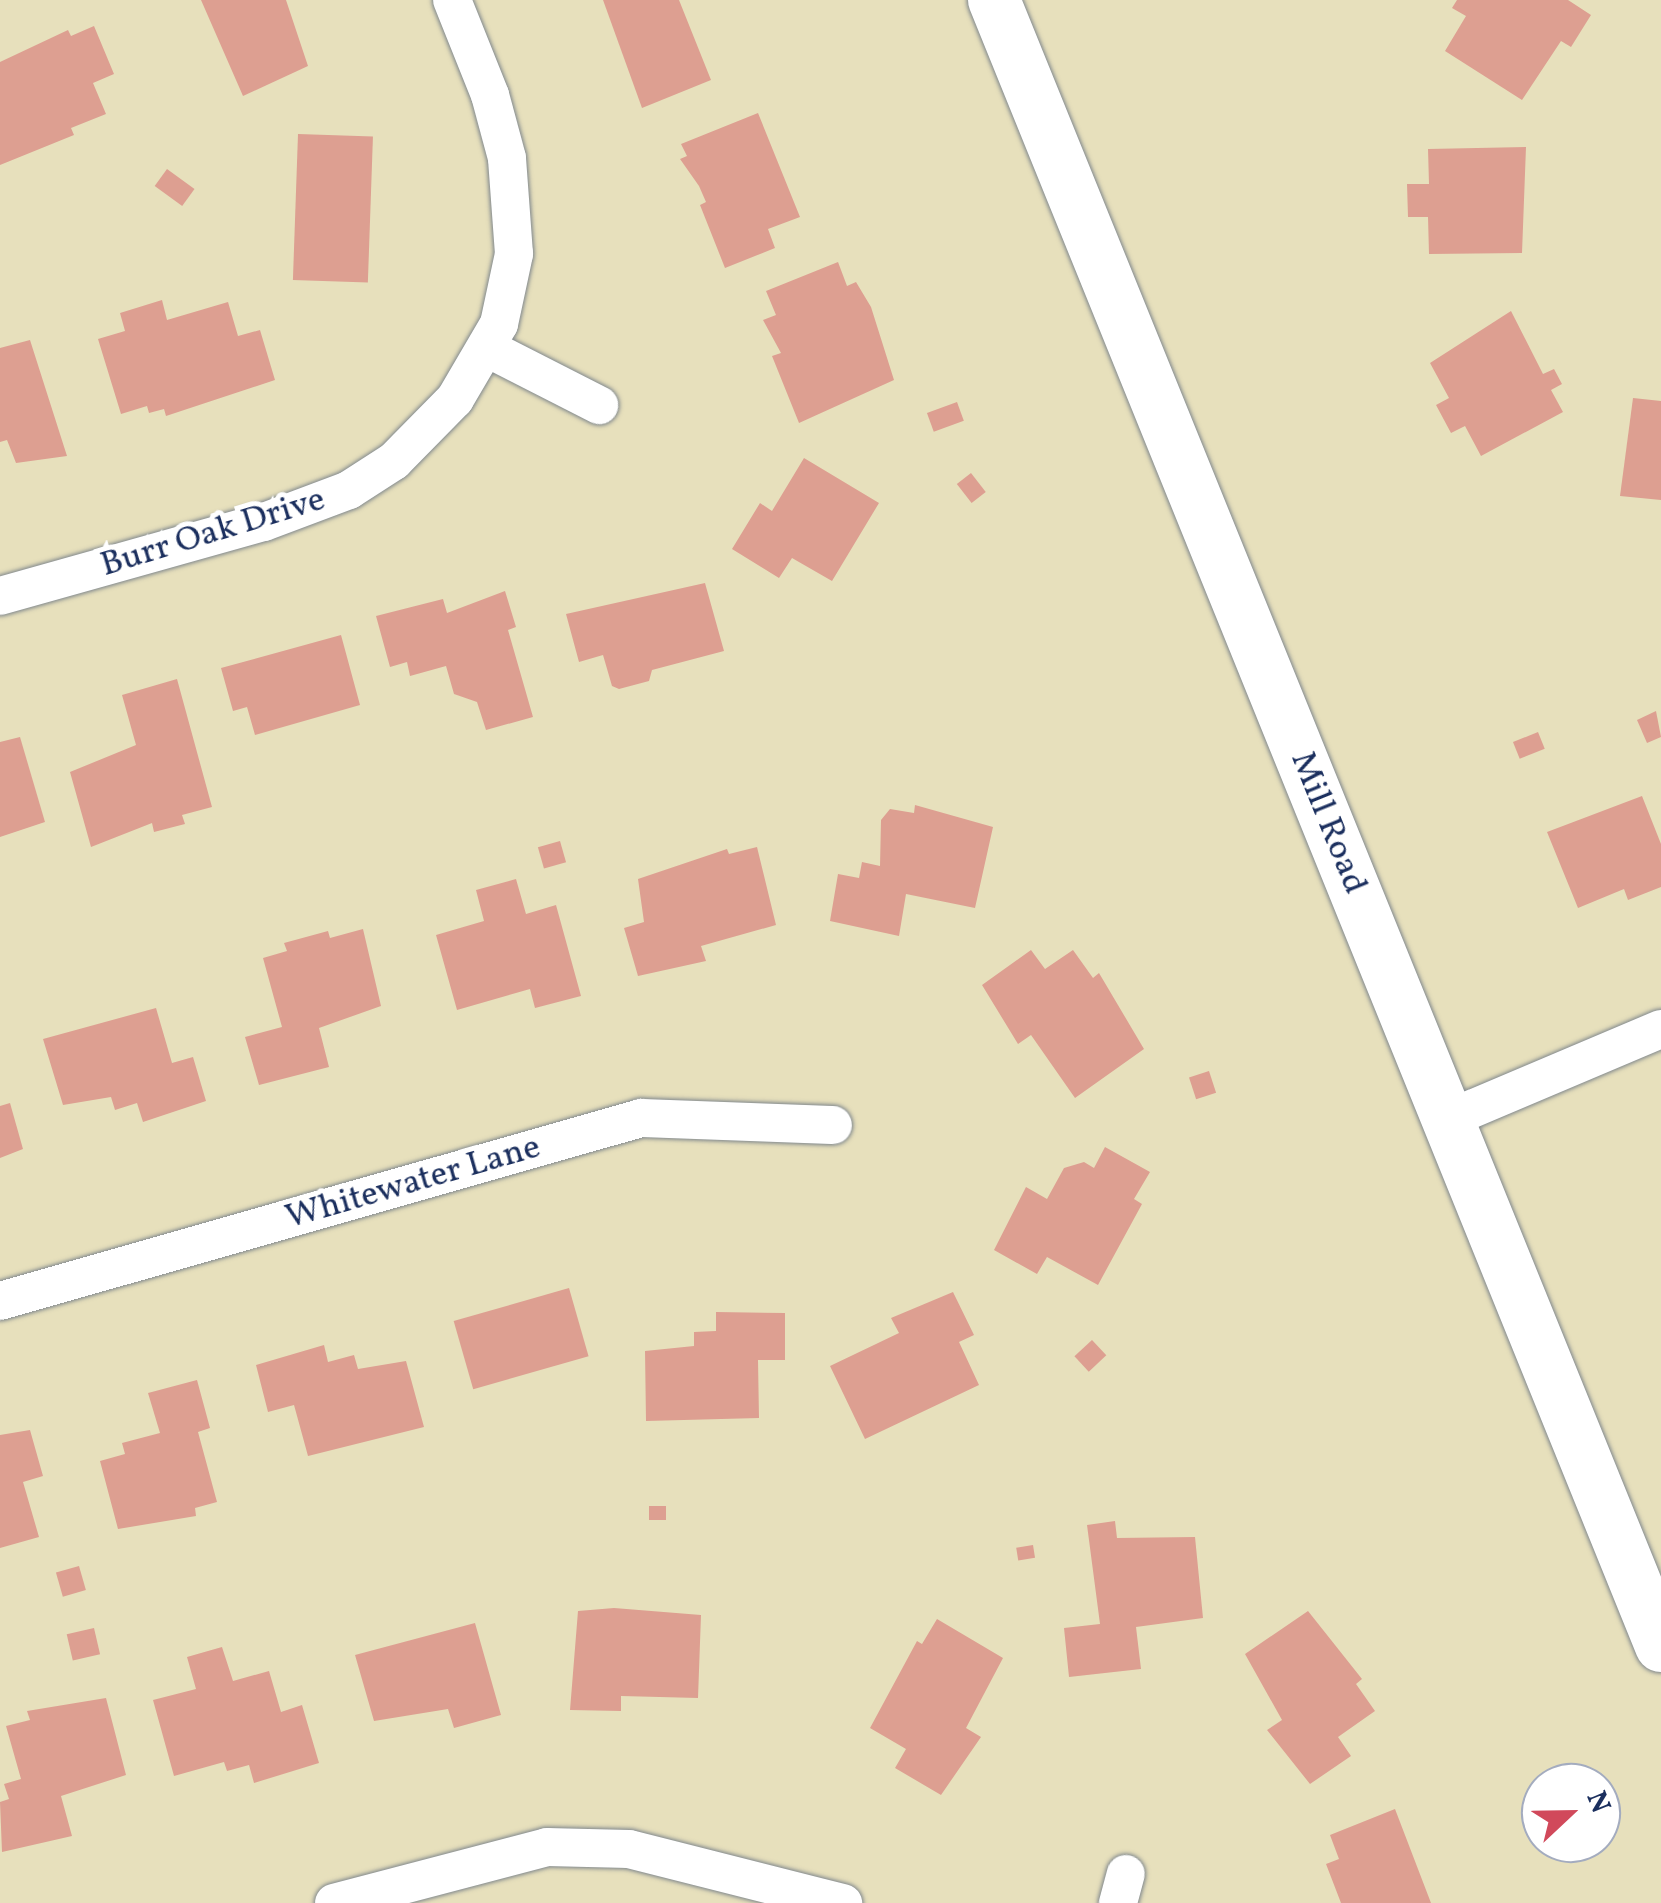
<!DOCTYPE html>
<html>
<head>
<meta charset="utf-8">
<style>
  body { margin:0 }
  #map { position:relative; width:1661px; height:1903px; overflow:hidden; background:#e7e0bc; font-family:Vollkorn,serif }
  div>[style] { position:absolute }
  .building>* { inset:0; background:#dd9f91; transform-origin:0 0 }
  .roads { filter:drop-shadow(0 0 2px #81888d) drop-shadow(0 0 2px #81888d) }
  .street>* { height:38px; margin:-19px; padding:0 19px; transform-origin:19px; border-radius:19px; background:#fff }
  .secondary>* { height:52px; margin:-26px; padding:0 26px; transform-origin:26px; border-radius:26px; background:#fff }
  span { translate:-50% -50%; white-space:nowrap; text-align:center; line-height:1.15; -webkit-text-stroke:10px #fff; paint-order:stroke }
  .street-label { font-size:35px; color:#1b2f5e }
  .north { position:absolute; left:1521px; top:1763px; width:100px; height:100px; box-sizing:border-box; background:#fff; border:2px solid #a4acbf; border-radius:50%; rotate:68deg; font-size:28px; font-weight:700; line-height:40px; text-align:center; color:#1b2f5e }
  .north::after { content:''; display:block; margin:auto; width:35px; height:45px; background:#d1495b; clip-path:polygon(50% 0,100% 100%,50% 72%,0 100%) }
</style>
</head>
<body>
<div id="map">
  <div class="building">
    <i style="clip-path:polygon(201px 0,286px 0,308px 66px,243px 96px)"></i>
    <i style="clip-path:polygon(603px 0,679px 0,711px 80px,642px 108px)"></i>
    <i style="clip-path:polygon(1457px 0,1568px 0,1591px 15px,1571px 47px,1561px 41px,1522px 100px,1445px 51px,1466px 16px,1452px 8px)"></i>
    <i style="clip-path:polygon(94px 26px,114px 74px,93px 83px,106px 114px,71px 128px,74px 135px,0 165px,0 62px,68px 30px,71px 36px)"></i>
    <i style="clip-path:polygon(758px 113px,800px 217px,768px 229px,775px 248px,725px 268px,700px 205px,706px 202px,699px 186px,680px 159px,687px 156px,681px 144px)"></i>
    <i style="left:298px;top:134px;width:75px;height:146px;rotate:2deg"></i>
    <i style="clip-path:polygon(1526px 147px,1522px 253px,1429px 254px,1428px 217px,1408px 217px,1407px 184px,1429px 184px,1428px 149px)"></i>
    <i style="left:167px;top:169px;width:34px;height:21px;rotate:36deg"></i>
    <i style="clip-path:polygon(838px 262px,847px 286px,856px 282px,871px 307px,894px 380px,799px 423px,772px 356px,781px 353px,763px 320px,776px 315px,766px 291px)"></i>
    <i style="clip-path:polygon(162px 300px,167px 320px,228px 302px,238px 336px,260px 330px,275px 380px,166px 416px,164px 409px,149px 413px,147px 406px,121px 414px,98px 339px,125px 331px,120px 313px)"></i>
    <i style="clip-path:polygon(1511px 311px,1543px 374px,1554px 369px,1562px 384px,1551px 390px,1563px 412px,1481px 456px,1465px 426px,1451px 433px,1436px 405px,1449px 398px,1430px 363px)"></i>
    <i style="clip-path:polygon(30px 340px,67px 456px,16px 463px,7px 440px,0 442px,0 348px)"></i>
    <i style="clip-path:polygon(1633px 398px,1661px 401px,1661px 500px,1620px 496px)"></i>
    <i style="left:957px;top:402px;width:20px;height:32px;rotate:70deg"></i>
    <i style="clip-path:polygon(804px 458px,879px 503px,832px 581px,792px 558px,779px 578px,732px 549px,760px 503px,772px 511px)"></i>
    <i style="left:971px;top:473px;width:24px;height:18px;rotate:52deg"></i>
    <i style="clip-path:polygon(705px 583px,724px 651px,652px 670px,649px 681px,619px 689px,612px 686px,603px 655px,579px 662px,566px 614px)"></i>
    <i style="clip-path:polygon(505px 591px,516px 627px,508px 630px,533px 717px,486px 730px,477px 702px,454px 694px,446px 666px,410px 676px,407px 662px,390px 667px,376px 616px,443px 599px,447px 613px)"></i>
    <i style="clip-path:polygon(341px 635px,360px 705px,255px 735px,247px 707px,233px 711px,221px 668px)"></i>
    <i style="clip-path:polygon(177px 679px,212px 807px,182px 815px,185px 824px,154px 832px,152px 823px,91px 847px,70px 772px,136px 745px,122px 695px)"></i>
    <i style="clip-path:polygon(1656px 711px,1661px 737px,1647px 743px,1637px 720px)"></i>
    <i style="left:1538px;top:732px;width:18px;height:27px;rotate:68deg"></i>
    <i style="clip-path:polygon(20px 737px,45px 822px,0 837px,0 742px)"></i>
    <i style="clip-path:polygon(1642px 796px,1661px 844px,1661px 887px,1628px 900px,1624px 889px,1578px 908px,1547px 832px)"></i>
    <i style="clip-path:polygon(915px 805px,993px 827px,975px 908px,906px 894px,899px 936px,830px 921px,838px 874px,859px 878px,862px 862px,880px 866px,881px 820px,890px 809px,914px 813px)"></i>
    <i style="left:560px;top:841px;width:22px;height:23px;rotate:74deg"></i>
    <i style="clip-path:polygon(757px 847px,776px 925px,701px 946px,706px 961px,638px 976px,624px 928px,644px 922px,638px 879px,727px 849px,729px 854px)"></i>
    <i style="clip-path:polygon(516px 879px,526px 914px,556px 905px,581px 996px,535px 1008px,530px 989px,457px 1010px,436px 935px,484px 921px,476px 890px)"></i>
    <i style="clip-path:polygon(363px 929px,381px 1006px,319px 1028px,329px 1067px,259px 1085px,245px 1037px,282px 1027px,263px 958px,287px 951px,284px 943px,328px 931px,330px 938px)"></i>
    <i style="clip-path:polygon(1031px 950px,1045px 969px,1073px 950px,1093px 978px,1099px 973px,1144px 1049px,1075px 1098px,1031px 1035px,1018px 1044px,982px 985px)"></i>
    <i style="clip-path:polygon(156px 1008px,172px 1063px,193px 1057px,206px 1101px,143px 1122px,137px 1103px,115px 1110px,111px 1097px,63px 1105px,43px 1039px)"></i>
    <i style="left:1209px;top:1071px;width:23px;height:21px;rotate:72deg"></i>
    <i style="clip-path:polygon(10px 1103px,23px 1149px,0 1158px,0 1106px)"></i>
    <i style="clip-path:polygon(1105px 1147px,1150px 1172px,1134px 1199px,1142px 1204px,1098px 1285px,1047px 1257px,1037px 1274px,994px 1250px,1026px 1187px,1047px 1199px,1064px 1168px,1084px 1162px,1094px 1168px)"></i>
    <i style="left:569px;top:1288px;width:71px;height:120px;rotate:74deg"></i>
    <i style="clip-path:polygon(953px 1292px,974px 1335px,959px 1342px,979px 1385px,865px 1439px,830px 1366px,899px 1333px,891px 1318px)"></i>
    <i style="clip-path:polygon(716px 1312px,785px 1313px,785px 1360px,758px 1360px,759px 1418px,646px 1421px,645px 1351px,694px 1346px,694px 1332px,716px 1331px)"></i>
    <i style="left:1092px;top:1340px;width:21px;height:24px;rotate:47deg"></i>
    <i style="clip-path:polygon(324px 1345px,328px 1362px,354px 1355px,358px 1369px,406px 1361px,424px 1427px,308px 1456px,294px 1405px,268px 1412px,256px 1365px)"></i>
    <i style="clip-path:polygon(197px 1380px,210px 1428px,198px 1432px,217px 1502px,195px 1508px,196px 1516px,118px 1529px,100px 1461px,125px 1454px,122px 1443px,160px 1433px,148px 1393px)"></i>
    <i style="clip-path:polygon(30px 1430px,43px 1476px,23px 1482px,39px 1537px,0 1548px,0 1435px)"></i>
    <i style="left:649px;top:1506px;width:17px;height:14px"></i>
    <i style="clip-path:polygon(1115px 1521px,1117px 1538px,1195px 1537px,1203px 1618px,1136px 1627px,1141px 1669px,1069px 1677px,1064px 1628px,1100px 1624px,1087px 1525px)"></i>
    <i style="left:1033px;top:1545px;width:13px;height:17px;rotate:81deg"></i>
    <i style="left:79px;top:1566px;width:25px;height:24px;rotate:74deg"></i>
    <i style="clip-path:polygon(614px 1608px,701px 1615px,698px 1698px,621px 1696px,621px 1711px,570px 1710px,578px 1611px)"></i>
    <i style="clip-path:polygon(1308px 1611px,1362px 1679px,1356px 1684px,1375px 1711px,1338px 1737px,1351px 1756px,1310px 1784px,1267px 1730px,1282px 1720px,1245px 1654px)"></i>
    <i style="clip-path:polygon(937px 1619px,1003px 1658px,966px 1728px,981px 1737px,941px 1795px,895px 1768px,906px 1749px,870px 1728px,917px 1641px,922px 1644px)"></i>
    <i style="clip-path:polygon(475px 1623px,501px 1715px,454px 1728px,448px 1709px,374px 1721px,355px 1655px)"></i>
    <i style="left:94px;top:1628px;width:27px;height:28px;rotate:77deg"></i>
    <i style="clip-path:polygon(222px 1647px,233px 1681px,269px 1671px,281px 1712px,302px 1705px,319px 1763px,254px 1783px,249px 1765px,227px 1771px,224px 1762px,174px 1776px,153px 1700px,196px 1689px,187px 1657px)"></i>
    <i style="clip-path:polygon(106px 1698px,126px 1775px,61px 1796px,72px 1836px,2px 1852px,0 1802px,9px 1799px,4px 1784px,21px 1779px,6px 1726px,30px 1720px,27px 1711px)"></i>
    <i style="clip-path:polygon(1395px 1809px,1431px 1903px,1341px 1903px,1326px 1864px,1339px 1859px,1330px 1835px)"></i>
  </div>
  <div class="roads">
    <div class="street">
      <i style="left:487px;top:348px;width:126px;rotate:27deg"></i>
      <i style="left:0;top:596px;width:274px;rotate:-15.7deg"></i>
      <i style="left:264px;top:522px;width:91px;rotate:-20.6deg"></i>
      <i style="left:349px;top:490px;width:54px;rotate:-32.8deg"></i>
      <i style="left:394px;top:461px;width:87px;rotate:-45.5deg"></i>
      <i style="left:455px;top:399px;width:87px;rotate:-59.6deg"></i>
      <i style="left:499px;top:324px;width:72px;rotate:-77.9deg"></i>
      <i style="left:514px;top:254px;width:96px;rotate:-94.2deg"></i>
      <i style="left:507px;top:158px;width:65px;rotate:-105.1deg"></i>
      <i style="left:490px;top:95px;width:102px;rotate:-111.8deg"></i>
      <i style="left:1448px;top:1119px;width:231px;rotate:-22.9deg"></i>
      <i style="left:0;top:1301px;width:667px;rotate:-15.93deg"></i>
      <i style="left:641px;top:1118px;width:192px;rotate:2.1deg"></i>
      <i style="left:334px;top:1903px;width:220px;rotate:-14.7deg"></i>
      <i style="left:547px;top:1847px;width:82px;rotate:1.4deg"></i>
      <i style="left:629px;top:1849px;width:221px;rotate:14.2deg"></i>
      <i style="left:1118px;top:1903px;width:30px;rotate:-75deg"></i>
    </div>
    <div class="secondary">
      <i style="left:994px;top:0;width:1776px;rotate:67.94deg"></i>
    </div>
  </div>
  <div class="street-label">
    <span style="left:213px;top:533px;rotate:-17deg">Burr Oak Drive</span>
    <span style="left:1328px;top:823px;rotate:68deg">Mill Road</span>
    <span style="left:413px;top:1183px;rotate:-16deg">Whitewater Lane</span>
  </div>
  <div class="north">N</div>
</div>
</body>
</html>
